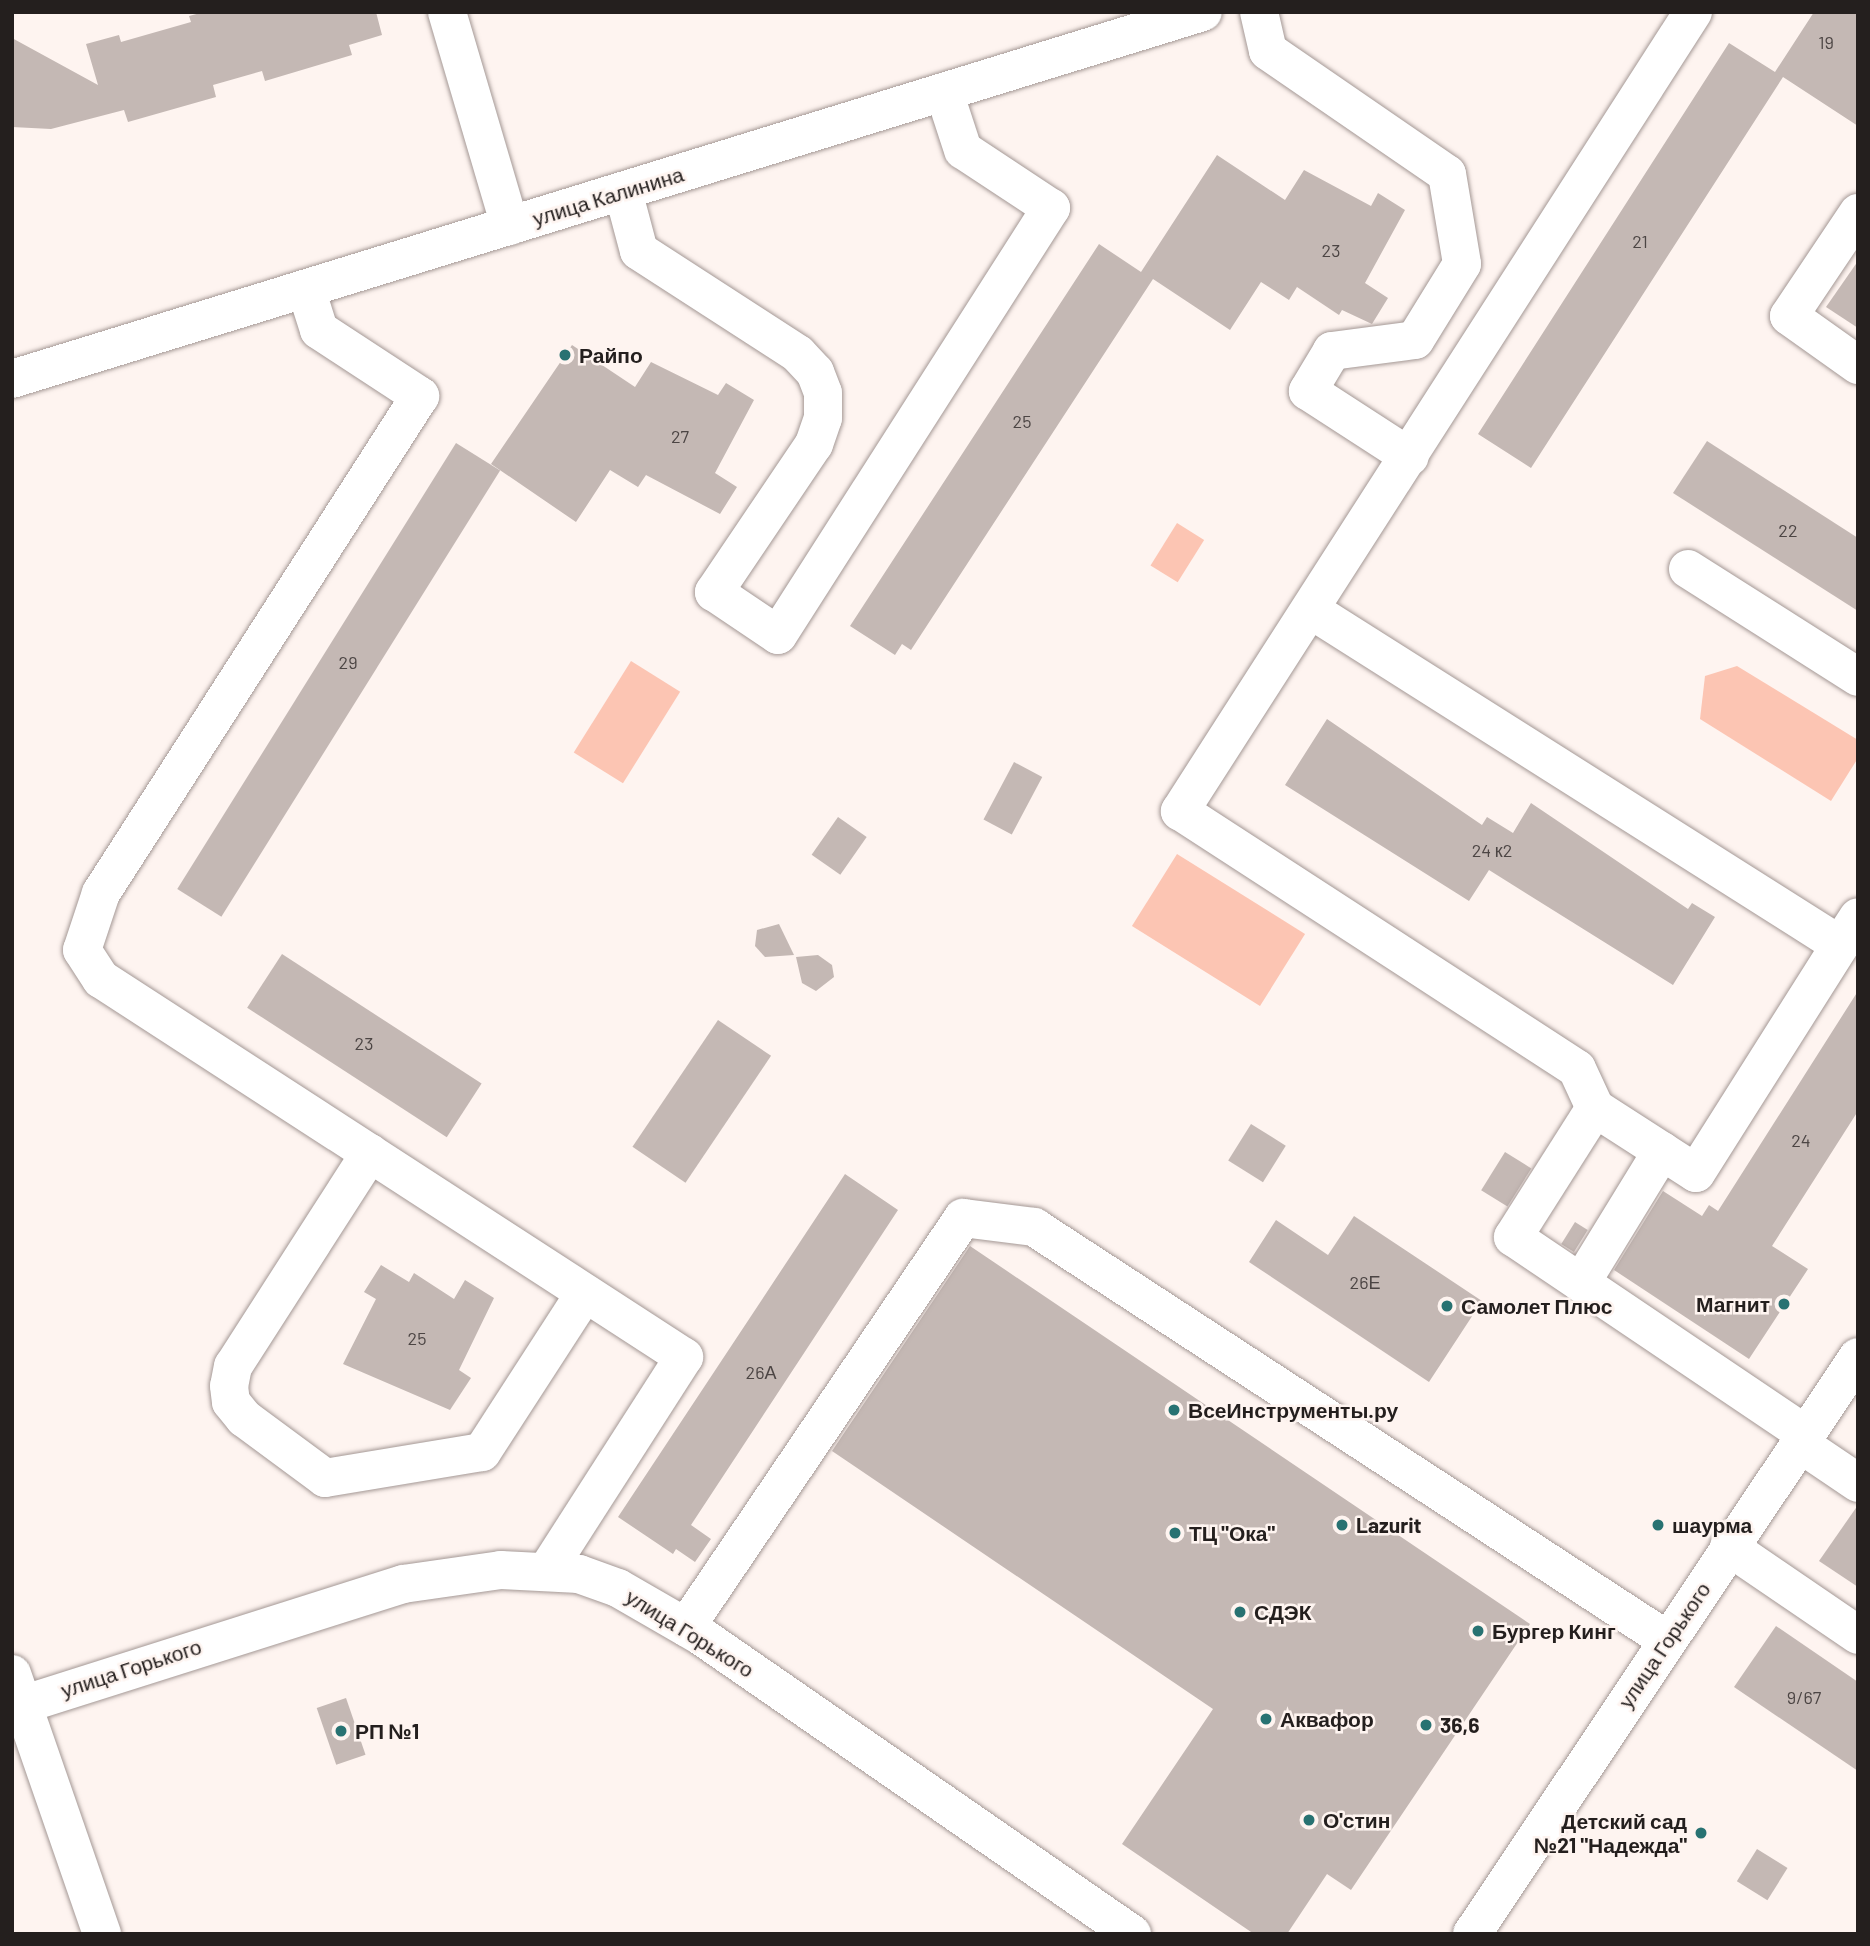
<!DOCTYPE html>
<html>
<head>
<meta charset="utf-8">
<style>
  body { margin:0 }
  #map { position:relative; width:1870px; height:1946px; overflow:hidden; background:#fef4f0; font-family:Barlow,sans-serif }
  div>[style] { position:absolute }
  .green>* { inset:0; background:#fcc5b3; transform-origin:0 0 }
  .building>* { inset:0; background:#c4b8b4; transform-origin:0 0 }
  .roads { filter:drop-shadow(0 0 2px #a49895) drop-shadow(0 0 2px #a49895) }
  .minor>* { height:38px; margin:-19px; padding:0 19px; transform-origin:19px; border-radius:19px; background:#fff }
  .major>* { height:38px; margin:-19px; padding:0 19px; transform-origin:19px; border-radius:19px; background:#fff }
  .dots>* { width:19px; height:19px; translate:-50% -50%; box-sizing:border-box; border:4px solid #fef4f0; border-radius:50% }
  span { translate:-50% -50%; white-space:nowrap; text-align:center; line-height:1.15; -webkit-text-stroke:5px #fef4f0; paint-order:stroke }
  .number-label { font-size:18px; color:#4c4544 }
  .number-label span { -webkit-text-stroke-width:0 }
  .street-label { font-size:21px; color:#241f1e }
  .poi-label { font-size:21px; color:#241f1e; font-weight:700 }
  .left { translate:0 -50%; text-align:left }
  .right { translate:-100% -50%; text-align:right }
  .frame { position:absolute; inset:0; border:14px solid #241f1e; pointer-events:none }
</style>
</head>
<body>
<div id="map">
  <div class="green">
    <i style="left:1177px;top:523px;width:32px;height:50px;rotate:32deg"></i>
    <i style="left:631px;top:661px;width:58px;height:108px;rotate:32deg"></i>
    <i style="clip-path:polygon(1737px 666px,1858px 740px,1858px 758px,1831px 801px,1700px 719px,1705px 676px)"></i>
    <i style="left:1177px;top:854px;width:151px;height:85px;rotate:32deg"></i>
  </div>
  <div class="building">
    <i style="clip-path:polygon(204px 12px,376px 12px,382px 35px,349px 45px,352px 55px,265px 81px,262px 71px,213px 85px,216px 97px,128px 122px,124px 110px,51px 129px,12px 127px,12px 38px,98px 85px,86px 44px,119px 35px,121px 42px,191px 22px,189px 16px)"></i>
    <i style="clip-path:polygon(1814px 12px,1858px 12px,1858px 126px,1783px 77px,1531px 468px,1478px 434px,1729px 43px,1775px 72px)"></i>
    <i style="clip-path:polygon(1217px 155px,1285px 200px,1304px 170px,1371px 206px,1378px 193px,1405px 210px,1365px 283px,1388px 298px,1372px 324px,1342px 310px,1339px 315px,1297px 287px,1289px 300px,1261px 282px,1230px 330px,1153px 279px,911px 650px,902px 644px,895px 655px,850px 626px,1099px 244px,1141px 272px)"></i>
    <i style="clip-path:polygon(1858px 261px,1858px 328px,1826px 307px)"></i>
    <i style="clip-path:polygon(572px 345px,635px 387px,651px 362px,718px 395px,726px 383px,754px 400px,715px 473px,737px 487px,720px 514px,646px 475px,638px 487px,610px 470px,576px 522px,491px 464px)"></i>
    <i style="clip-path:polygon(1707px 441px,1858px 538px,1858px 611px,1673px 493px)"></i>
    <i style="left:456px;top:443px;width:52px;height:526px;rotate:32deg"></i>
    <i style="clip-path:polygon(1327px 719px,1482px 825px,1487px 817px,1513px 833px,1531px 803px,1688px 909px,1692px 903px,1715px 917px,1673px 985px,1489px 870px,1469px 901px,1285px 785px)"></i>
    <i style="left:1014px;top:762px;width:32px;height:65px;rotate:28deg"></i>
    <i style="left:838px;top:817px;width:35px;height:46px;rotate:35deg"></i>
    <i style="clip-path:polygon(779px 924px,794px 955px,765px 957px,755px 946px,757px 930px)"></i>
    <i style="left:282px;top:954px;width:238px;height:64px;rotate:33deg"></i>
    <i style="clip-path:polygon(818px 955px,832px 965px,834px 977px,816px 991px,802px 983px,796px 957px)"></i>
    <i style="clip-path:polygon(1858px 991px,1858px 1111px,1772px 1246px,1808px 1269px,1749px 1359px,1614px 1270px,1663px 1191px,1702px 1216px,1709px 1205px,1718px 1211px)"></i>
    <i style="left:718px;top:1020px;width:64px;height:153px;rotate:34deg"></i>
    <i style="left:1251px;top:1124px;width:41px;height:43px;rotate:32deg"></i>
    <i style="left:1505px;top:1152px;width:31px;height:45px;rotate:32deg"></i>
    <i style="clip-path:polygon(845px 1174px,898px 1210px,691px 1525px,711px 1539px,695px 1562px,676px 1549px,673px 1554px,618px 1517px)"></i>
    <i style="clip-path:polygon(1354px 1216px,1482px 1301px,1429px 1382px,1249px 1262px,1276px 1220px,1328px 1255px)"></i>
    <i style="left:1575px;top:1222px;width:15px;height:26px;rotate:32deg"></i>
    <i style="clip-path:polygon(970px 1246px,1530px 1624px,1351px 1890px,1327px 1874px,1287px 1934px,1254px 1934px,1122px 1844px,1213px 1709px,832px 1451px)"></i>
    <i style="clip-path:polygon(381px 1265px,409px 1282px,414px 1273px,454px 1299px,465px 1280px,494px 1298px,459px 1370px,471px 1378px,450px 1410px,343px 1364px,376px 1299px,364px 1292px)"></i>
    <i style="clip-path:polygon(1858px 1505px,1858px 1587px,1819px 1561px)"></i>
    <i style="clip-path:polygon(1776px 1626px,1858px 1682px,1858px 1771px,1734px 1687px)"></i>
    <i style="left:346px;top:1698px;width:60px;height:31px;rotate:71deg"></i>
    <i style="left:1757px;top:1849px;width:36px;height:38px;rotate:32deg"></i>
  </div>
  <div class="roads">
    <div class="minor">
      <i style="left:447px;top:12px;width:223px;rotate:73.6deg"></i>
      <i style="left:1259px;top:12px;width:40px;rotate:77deg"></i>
      <i style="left:1268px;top:51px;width:217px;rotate:34.5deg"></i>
      <i style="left:1447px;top:174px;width:91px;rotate:80.5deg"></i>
      <i style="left:1462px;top:264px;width:89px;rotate:121.7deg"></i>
      <i style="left:1415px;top:340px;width:84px;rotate:172.5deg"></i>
      <i style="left:1332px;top:351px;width:47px;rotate:121deg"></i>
      <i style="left:1308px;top:391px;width:121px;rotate:32.9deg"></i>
      <i style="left:1693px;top:12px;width:950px;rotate:122.7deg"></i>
      <i style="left:1180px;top:811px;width:473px;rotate:33deg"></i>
      <i style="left:1577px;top:1069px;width:43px;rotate:65.2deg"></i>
      <i style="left:1595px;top:1108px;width:120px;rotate:32.8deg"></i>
      <i style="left:1696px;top:1173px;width:270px;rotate:-57.7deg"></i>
      <i style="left:623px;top:191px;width:62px;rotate:75.1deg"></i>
      <i style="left:639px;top:251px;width:189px;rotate:32.9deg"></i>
      <i style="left:798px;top:354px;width:25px;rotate:47deg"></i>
      <i style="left:815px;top:372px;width:22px;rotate:69deg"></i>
      <i style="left:823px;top:393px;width:25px;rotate:90deg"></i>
      <i style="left:823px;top:418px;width:28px;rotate:109deg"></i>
      <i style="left:814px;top:444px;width:179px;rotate:124deg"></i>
      <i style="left:714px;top:592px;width:77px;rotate:33.9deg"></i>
      <i style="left:778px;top:635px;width:507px;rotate:-57.41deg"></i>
      <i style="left:1051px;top:208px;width:105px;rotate:-146.6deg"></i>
      <i style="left:963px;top:150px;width:61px;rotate:-108.1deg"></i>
      <i style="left:1858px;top:213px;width:124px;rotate:123.8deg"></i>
      <i style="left:1789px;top:316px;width:85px;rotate:35.4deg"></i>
      <i style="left:306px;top:289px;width:43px;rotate:72.4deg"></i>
      <i style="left:319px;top:330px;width:121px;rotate:33.2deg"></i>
      <i style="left:420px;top:396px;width:591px;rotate:122.69deg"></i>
      <i style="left:101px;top:893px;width:60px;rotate:108.4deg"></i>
      <i style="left:82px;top:950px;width:35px;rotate:57deg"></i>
      <i style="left:101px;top:979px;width:695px;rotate:32.96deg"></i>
      <i style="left:684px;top:1357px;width:253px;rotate:122.7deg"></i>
      <i style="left:12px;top:379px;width:1246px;rotate:-17.13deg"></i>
      <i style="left:1688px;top:569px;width:201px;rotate:32.4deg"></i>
      <i style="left:1311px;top:610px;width:626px;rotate:32.34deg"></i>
      <i style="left:1840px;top:945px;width:33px;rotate:-57deg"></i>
      <i style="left:1595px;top:1108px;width:153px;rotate:122.4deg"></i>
      <i style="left:1513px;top:1237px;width:352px;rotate:34deg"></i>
      <i style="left:370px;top:1153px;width:253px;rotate:122.7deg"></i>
      <i style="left:233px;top:1366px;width:20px;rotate:101deg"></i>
      <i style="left:229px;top:1386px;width:16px;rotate:83deg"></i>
      <i style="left:231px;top:1402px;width:21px;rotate:51deg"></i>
      <i style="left:244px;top:1418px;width:101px;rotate:36.5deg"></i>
      <i style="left:325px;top:1478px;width:159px;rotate:-9.4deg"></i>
      <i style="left:482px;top:1452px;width:189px;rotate:-57.1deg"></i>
      <i style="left:1581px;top:1283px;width:155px;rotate:-58.5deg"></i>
      <i style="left:1799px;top:1443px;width:71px;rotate:34.1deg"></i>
      <i style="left:1729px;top:1547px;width:156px;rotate:34.3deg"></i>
      <i style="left:686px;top:1627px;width:494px;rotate:-55.9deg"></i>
      <i style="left:963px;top:1218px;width:72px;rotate:7.2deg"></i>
      <i style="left:1034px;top:1227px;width:756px;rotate:33.12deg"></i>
      <i style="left:12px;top:1708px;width:410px;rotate:-17.6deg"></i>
      <i style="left:403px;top:1584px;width:99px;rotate:-8.1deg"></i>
      <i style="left:501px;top:1570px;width:78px;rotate:2.9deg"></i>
      <i style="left:579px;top:1574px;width:41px;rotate:19.7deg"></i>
      <i style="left:618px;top:1588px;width:96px;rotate:30deg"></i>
      <i style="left:701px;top:1636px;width:524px;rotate:34.66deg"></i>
      <i style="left:1472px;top:1934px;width:694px;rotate:-56.22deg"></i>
    </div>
    <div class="major">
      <i style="left:12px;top:1674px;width:275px;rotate:70.9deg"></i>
    </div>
  </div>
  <div class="dots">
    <i style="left:565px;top:355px;background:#287272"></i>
    <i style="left:1784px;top:1304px;background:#287272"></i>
    <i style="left:1447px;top:1306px;background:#287272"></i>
    <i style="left:1174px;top:1410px;background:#287272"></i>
    <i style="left:1342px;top:1525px;background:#287272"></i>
    <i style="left:1658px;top:1525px;background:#287272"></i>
    <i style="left:1175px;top:1533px;background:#287272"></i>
    <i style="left:1240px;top:1612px;background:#287272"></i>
    <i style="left:1478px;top:1631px;background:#287272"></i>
    <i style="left:1266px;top:1719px;background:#287272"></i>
    <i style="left:1426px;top:1725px;background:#287272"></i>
    <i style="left:341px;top:1731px;background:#287272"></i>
    <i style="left:1309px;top:1820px;background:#287272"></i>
    <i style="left:1701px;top:1833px;background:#287272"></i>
  </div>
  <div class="number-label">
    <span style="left:1826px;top:42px">19</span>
    <span style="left:1640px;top:241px">21</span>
    <span style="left:1331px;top:250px">23</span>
    <span style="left:1022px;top:421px">25</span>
    <span style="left:680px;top:436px">27</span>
    <span style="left:1788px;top:530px">22</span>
    <span style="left:348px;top:662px">29</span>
    <span style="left:1492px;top:850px">24 к2</span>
    <span style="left:364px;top:1043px">23</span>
    <span style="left:1801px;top:1140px">24</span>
    <span style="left:1365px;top:1282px">26Е</span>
    <span style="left:417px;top:1338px">25</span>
    <span style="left:761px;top:1372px">26А</span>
    <span style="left:1804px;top:1697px">9/67</span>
  </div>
  <div class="street-label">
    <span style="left:608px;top:196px;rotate:-17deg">улица Калинина</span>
    <span style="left:690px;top:1633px;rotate:32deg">улица Горького</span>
    <span style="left:1664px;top:1645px;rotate:-56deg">улица Горького</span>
    <span style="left:131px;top:1668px;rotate:-18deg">улица Горького</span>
  </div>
  <div class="poi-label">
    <span class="left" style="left:579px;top:355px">Райпо</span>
    <span class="right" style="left:1770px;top:1304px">Магнит</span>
    <span class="left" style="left:1461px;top:1306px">Самолет Плюс</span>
    <span class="left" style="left:1188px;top:1410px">ВсеИнструменты.ру</span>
    <span class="left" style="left:1356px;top:1525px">Lazurit</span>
    <span class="left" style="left:1672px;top:1525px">шаурма</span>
    <span class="left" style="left:1189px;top:1533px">ТЦ "Ока"</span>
    <span class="left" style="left:1254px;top:1612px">СДЭК</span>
    <span class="left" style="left:1492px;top:1631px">Бургер Кинг</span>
    <span class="left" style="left:1280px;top:1719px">Аквафор</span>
    <span class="left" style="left:1440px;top:1725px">36,6</span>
    <span class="left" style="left:355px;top:1731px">РП №1</span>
    <span class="left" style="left:1323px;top:1820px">О'стин</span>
    <span class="right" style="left:1687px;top:1833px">Детский сад<br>№21 "Надежда"</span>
  </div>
  <div class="frame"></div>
</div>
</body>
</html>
